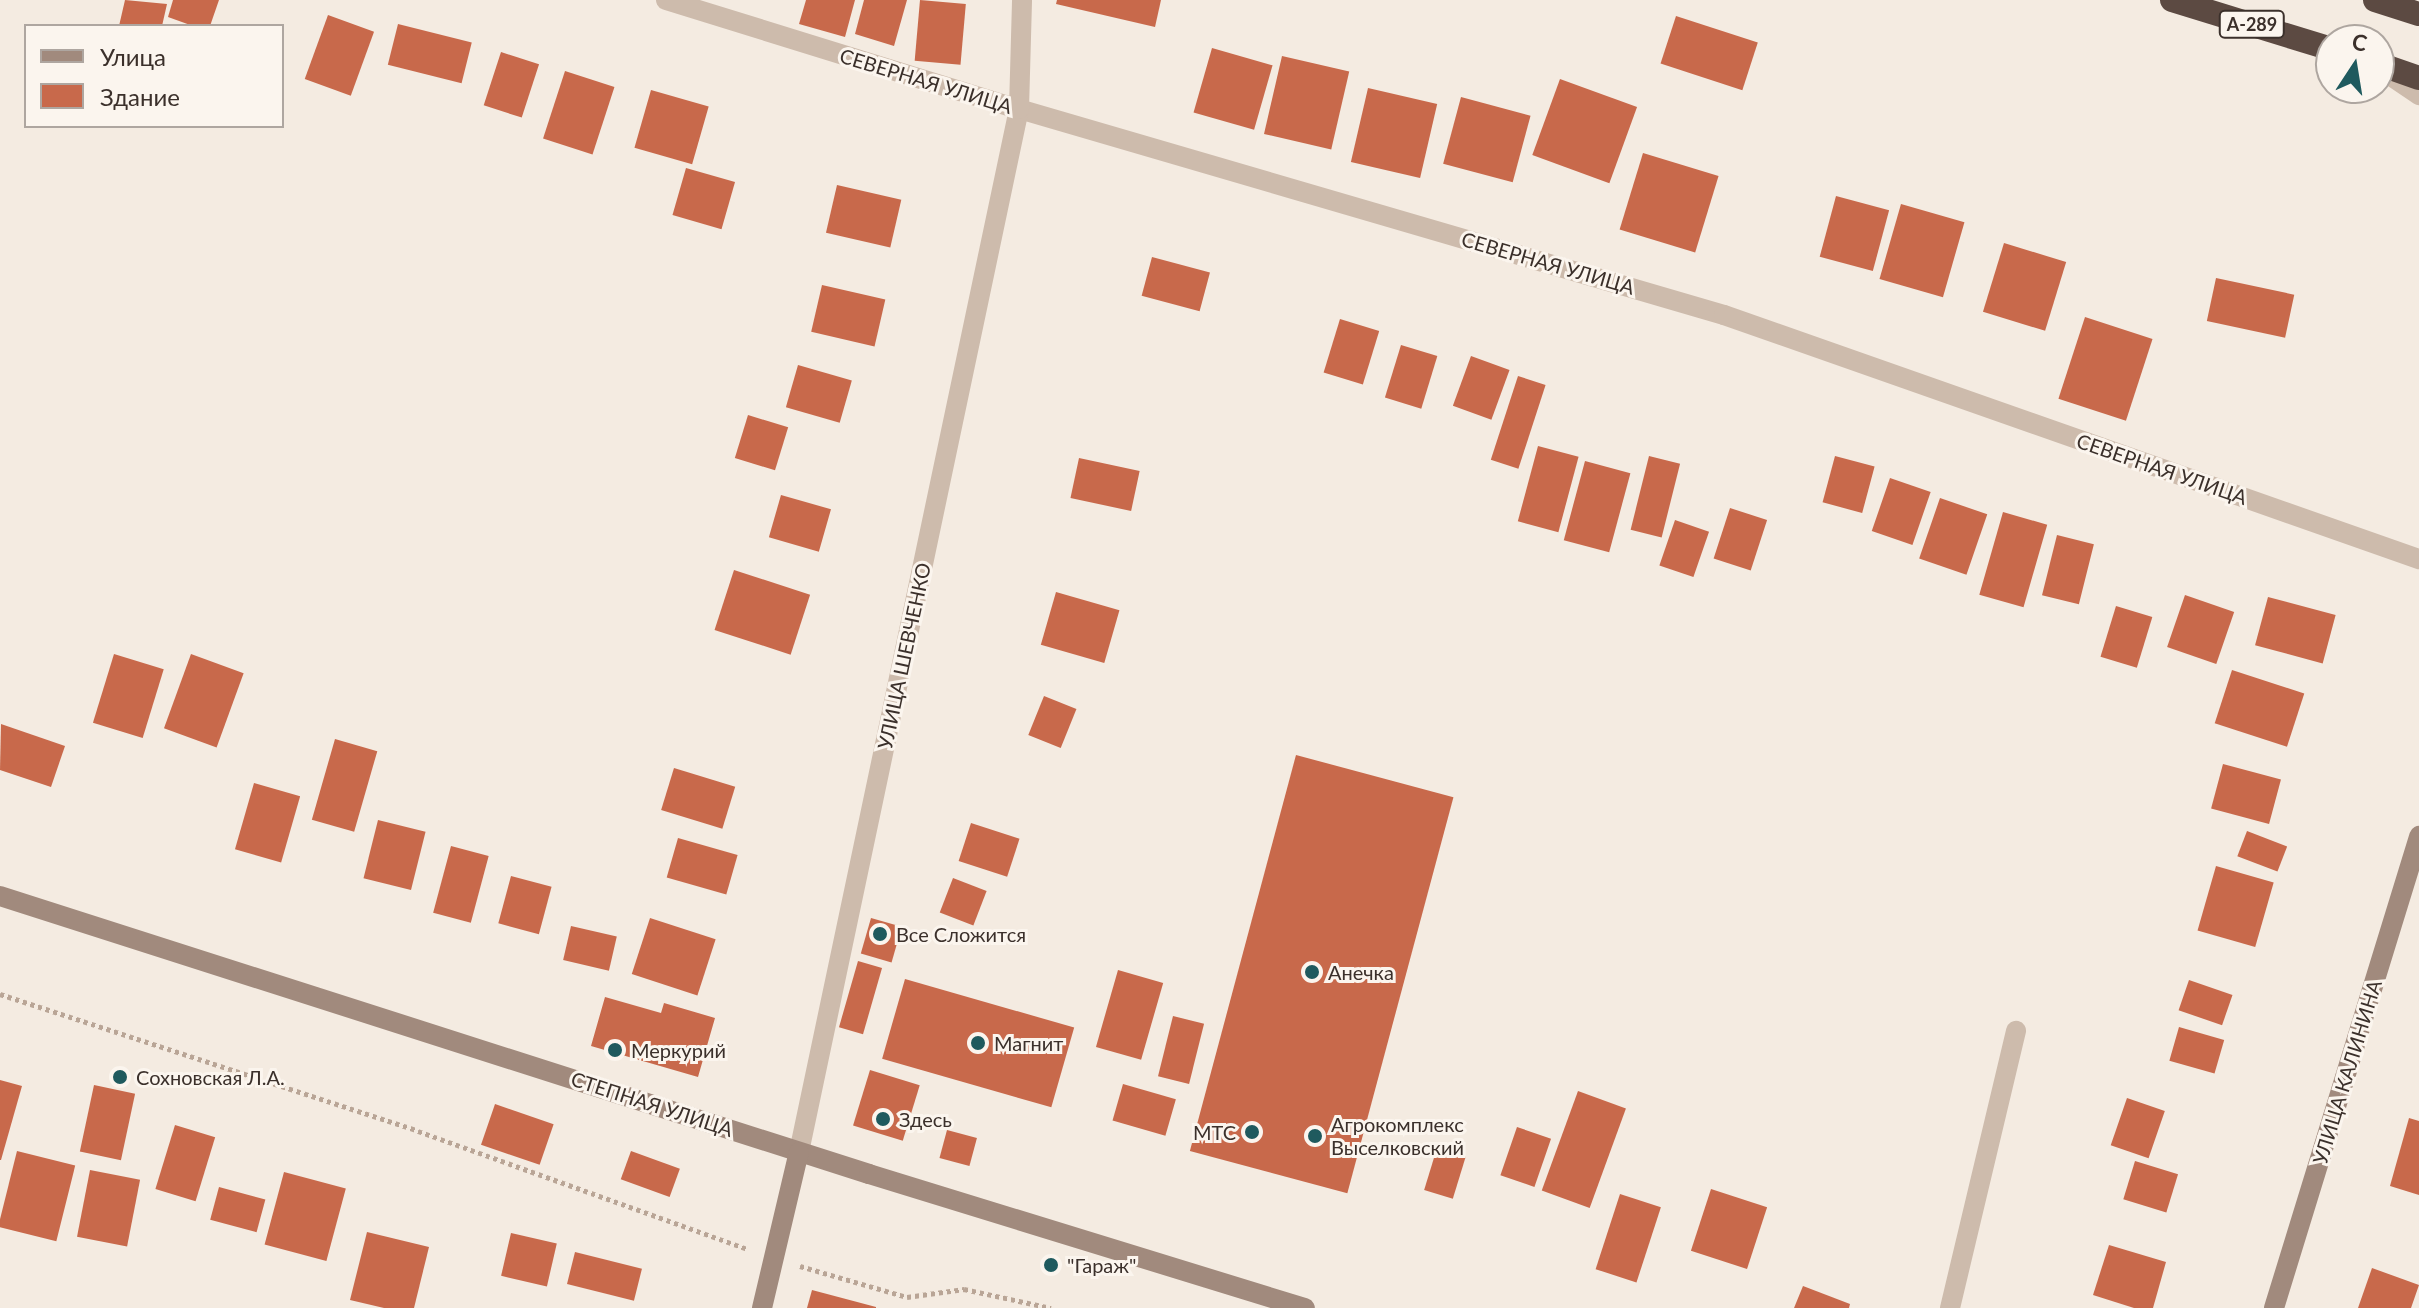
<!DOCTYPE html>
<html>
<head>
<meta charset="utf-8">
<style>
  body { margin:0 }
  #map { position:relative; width:2419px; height:1308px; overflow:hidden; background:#f4ebe1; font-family:Lato,sans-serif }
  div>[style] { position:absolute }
  .building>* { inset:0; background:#c8694b; transform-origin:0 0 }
  .path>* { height:5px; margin-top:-2.5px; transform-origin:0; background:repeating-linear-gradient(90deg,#b9a596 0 4px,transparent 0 8px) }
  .lane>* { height:20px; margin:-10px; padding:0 10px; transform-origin:10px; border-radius:10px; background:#cdbbac }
  .street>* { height:20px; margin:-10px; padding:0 10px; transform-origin:10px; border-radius:10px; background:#cdbbac }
  .secondary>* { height:20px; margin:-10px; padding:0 10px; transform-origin:10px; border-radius:10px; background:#a18a7d }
  .highway>* { height:24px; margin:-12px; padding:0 12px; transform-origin:12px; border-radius:12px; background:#5c4a42 }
  .dots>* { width:22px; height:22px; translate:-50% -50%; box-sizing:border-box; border:4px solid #fbf5ee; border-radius:50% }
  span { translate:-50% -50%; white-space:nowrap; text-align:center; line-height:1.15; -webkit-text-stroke:6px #fbf5ee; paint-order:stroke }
  .shield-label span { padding:2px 6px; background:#fbf5ee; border:2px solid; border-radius:6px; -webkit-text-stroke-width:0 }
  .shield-label { font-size:18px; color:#3b302b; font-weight:700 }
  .street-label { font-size:20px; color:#3b302b }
  .poi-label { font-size:20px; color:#3b302b }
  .left { translate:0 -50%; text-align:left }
  .right { translate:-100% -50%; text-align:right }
  .legend { position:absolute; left:24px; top:24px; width:260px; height:104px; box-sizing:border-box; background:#fbf5ee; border:2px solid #aea6a0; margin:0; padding:10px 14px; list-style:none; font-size:24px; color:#3b302b }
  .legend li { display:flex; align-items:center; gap:16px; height:40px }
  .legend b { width:40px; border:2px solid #aea6a0 }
  .north { position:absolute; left:2315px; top:24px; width:80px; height:80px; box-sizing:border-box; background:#fbf5ee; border:2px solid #aea6a0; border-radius:50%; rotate:12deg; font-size:22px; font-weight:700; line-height:32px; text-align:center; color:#3b302b }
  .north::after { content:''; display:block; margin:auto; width:28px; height:36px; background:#1f5a5e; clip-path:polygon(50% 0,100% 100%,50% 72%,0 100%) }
</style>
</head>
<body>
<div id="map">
  <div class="building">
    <i style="clip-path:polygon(125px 0,167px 4px,162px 26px,119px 26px)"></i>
    <i style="clip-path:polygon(173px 0,219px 0,210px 26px,193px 26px,168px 17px)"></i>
    <i style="clip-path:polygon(806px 0,855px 0,845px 37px,799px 24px)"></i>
    <i style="clip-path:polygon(864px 0,907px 0,894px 46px,855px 34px)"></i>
    <i style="left:920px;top:0;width:46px;height:61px;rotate:5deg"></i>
    <i style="clip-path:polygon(1057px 0,1161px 0,1155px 27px,1056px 4px)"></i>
    <i style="left:328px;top:15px;width:49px;height:68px;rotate:20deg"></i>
    <i style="left:1676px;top:16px;width:86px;height:50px;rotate:18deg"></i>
    <i style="left:398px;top:24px;width:76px;height:42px;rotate:14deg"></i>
    <i style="left:1212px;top:48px;width:63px;height:67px;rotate:16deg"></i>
    <i style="left:501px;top:52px;width:40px;height:56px;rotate:18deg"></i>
    <i style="left:1282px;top:56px;width:69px;height:80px;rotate:13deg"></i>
    <i style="left:565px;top:71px;width:52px;height:71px;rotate:18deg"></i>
    <i style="left:1560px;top:79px;width:82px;height:81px;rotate:20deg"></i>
    <i style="left:1368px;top:88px;width:71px;height:76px;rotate:13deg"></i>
    <i style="left:651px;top:90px;width:60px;height:60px;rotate:16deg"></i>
    <i style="left:1461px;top:97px;width:72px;height:69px;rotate:15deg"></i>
    <i style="left:1643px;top:153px;width:79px;height:80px;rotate:17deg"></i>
    <i style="left:686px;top:168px;width:51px;height:49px;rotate:16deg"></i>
    <i style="left:837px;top:185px;width:66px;height:49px;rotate:13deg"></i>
    <i style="left:1836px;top:196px;width:55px;height:63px;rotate:15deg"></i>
    <i style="left:1901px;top:204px;width:66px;height:78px;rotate:16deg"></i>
    <i style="left:2004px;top:243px;width:65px;height:72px;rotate:17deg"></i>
    <i style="left:1152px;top:257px;width:60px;height:40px;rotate:15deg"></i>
    <i style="left:2216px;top:278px;width:80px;height:44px;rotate:12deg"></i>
    <i style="left:822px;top:285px;width:65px;height:48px;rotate:13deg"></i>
    <i style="left:2085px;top:317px;width:71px;height:86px;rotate:18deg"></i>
    <i style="left:1340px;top:319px;width:41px;height:56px;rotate:17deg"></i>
    <i style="left:1401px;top:345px;width:38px;height:55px;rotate:17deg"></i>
    <i style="left:1471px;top:356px;width:41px;height:53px;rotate:20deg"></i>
    <i style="left:798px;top:365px;width:56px;height:44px;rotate:16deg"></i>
    <i style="left:1518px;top:376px;width:29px;height:88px;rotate:18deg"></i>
    <i style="left:748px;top:415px;width:42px;height:45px;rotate:17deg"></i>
    <i style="left:1538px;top:446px;width:42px;height:78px;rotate:15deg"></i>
    <i style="left:1649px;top:456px;width:32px;height:76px;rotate:14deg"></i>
    <i style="left:1835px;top:456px;width:41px;height:48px;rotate:15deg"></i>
    <i style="left:1079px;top:458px;width:62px;height:41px;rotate:12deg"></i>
    <i style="left:1585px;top:461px;width:47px;height:82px;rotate:15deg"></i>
    <i style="left:1890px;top:478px;width:43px;height:56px;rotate:19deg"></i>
    <i style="left:781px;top:495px;width:52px;height:44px;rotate:16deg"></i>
    <i style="left:1940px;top:498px;width:50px;height:64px;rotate:19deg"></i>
    <i style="left:1730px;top:508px;width:39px;height:53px;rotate:18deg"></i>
    <i style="left:2003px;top:512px;width:46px;height:86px;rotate:16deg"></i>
    <i style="left:1675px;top:520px;width:36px;height:48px;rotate:19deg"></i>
    <i style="left:2057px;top:535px;width:38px;height:62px;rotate:14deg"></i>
    <i style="left:734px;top:570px;width:80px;height:63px;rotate:18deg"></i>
    <i style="left:1056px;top:592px;width:66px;height:55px;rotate:16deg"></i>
    <i style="left:2185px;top:595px;width:52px;height:55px;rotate:19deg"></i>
    <i style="left:2268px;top:597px;width:70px;height:50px;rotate:15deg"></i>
    <i style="left:2116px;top:606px;width:38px;height:53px;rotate:17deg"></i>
    <i style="left:114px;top:654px;width:52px;height:72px;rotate:17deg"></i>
    <i style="left:191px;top:654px;width:56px;height:79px;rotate:20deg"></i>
    <i style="left:2232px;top:670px;width:76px;height:56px;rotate:18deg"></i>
    <i style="left:1044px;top:696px;width:35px;height:42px;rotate:22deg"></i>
    <i style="clip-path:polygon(1px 724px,65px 746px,51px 787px,0 770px)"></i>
    <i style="left:335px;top:739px;width:44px;height:84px;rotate:16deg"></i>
    <i style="left:1296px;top:755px;width:163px;height:410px;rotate:15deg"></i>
    <i style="left:2223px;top:764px;width:60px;height:46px;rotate:15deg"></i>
    <i style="left:674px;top:768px;width:64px;height:44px;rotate:17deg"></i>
    <i style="left:254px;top:783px;width:48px;height:69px;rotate:16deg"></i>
    <i style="left:378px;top:820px;width:49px;height:60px;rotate:14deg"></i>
    <i style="left:971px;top:823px;width:51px;height:40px;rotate:18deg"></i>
    <i style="left:2247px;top:831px;width:43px;height:27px;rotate:21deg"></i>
    <i style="left:678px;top:838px;width:62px;height:41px;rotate:16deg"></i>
    <i style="left:451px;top:846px;width:39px;height:69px;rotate:15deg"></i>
    <i style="left:2216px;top:866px;width:60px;height:67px;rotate:16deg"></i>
    <i style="left:511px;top:876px;width:42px;height:49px;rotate:15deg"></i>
    <i style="left:953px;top:878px;width:36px;height:37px;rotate:21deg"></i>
    <i style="left:650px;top:918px;width:69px;height:59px;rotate:18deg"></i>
    <i style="left:871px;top:918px;width:32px;height:37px;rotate:16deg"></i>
    <i style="left:571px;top:926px;width:47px;height:35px;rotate:13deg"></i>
    <i style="left:858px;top:961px;width:25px;height:69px;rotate:16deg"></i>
    <i style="left:1118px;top:970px;width:47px;height:80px;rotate:16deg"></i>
    <i style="left:905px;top:979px;width:176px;height:83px;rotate:16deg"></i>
    <i style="left:2189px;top:980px;width:46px;height:32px;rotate:19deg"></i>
    <i style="clip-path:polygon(605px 997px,661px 1013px,664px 1003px,715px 1018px,698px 1077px,591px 1046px)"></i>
    <i style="left:1173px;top:1016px;width:32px;height:62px;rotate:14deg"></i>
    <i style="left:2179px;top:1027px;width:47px;height:35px;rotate:16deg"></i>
    <i style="left:870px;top:1070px;width:52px;height:58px;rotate:17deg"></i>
    <i style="clip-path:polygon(0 1080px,22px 1086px,1px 1160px,0 1160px)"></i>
    <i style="left:1123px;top:1084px;width:55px;height:38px;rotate:16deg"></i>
    <i style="left:94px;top:1085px;width:42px;height:68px;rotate:12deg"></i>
    <i style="left:1578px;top:1091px;width:51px;height:106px;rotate:20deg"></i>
    <i style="left:2127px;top:1098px;width:40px;height:50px;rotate:19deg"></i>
    <i style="left:495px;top:1104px;width:62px;height:43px;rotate:19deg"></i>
    <i style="clip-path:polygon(2409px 1118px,2419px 1121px,2419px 1195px,2390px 1186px)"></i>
    <i style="left:175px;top:1125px;width:42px;height:67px;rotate:17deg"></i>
    <i style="left:1517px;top:1127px;width:36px;height:51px;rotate:19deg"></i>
    <i style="left:947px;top:1130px;width:31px;height:29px;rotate:15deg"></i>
    <i style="left:1437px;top:1148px;width:30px;height:44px;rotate:17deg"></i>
    <i style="left:17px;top:1151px;width:60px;height:78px;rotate:14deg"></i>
    <i style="left:631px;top:1151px;width:52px;height:30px;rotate:20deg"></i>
    <i style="left:2135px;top:1161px;width:45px;height:40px;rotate:17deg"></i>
    <i style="left:90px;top:1170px;width:51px;height:68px;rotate:11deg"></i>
    <i style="left:284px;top:1172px;width:64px;height:75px;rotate:15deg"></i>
    <i style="left:219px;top:1187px;width:48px;height:34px;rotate:15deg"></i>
    <i style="left:1711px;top:1189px;width:59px;height:65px;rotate:18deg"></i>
    <i style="left:1620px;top:1194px;width:43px;height:79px;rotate:18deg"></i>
    <i style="clip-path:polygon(367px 1232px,429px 1247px,414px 1308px,384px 1308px,350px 1300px)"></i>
    <i style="left:511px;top:1233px;width:47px;height:44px;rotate:13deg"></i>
    <i style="clip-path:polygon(2109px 1245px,2166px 1262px,2153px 1308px,2134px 1308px,2093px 1295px)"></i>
    <i style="left:575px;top:1252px;width:69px;height:33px;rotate:14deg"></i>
    <i style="clip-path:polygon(2372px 1268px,2419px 1285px,2411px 1308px,2358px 1308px)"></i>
    <i style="clip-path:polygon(1803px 1286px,1850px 1304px,1849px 1308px,1794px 1308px)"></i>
    <i style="clip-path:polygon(812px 1290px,876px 1307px,876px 1308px,807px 1308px)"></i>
  </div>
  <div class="path">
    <i style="left:0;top:994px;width:440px;rotate:18.1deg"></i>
    <i style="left:418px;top:1131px;width:350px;rotate:19.7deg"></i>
    <i style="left:800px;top:1266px;width:111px;rotate:16.2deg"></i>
    <i style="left:907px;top:1297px;width:58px;rotate:-8deg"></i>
    <i style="left:964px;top:1289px;width:89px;rotate:12.3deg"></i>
  </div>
  <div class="lane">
    <i style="left:1950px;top:1308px;width:285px;rotate:-76.6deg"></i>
  </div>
  <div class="street">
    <i style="left:666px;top:0;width:369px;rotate:17.2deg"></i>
    <i style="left:1019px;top:109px;width:734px;rotate:16.29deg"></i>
    <i style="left:1724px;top:315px;width:737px;rotate:19.35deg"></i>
    <i style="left:2382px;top:70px;width:45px;rotate:34deg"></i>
    <i style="left:799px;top:1152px;width:1066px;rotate:-78.09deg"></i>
    <i style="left:1019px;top:109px;width:109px;rotate:-88.4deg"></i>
  </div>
  <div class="secondary">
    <i style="left:0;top:896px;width:912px;rotate:17.74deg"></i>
    <i style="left:869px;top:1174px;width:456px;rotate:17.1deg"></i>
    <i style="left:762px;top:1308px;width:160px;rotate:-76.7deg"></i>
    <i style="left:2274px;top:1308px;width:494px;rotate:-72.9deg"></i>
  </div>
  <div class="highway">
    <i style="left:2172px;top:0;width:166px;rotate:17.1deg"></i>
    <i style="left:2375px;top:0;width:46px;rotate:17.7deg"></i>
    <i style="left:2379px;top:64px;width:42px;rotate:19.3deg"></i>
  </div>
  <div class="dots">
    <i style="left:880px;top:934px;background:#1f5a5e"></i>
    <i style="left:1312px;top:972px;background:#1f5a5e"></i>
    <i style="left:978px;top:1043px;background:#1f5a5e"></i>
    <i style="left:615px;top:1050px;background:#1f5a5e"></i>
    <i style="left:120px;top:1077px;background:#1f5a5e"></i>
    <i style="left:883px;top:1119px;background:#1f5a5e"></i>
    <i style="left:1252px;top:1132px;background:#1f5a5e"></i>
    <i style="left:1315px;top:1136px;background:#1f5a5e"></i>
    <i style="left:1051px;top:1265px;background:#1f5a5e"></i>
  </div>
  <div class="shield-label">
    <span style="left:2252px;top:24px">А-289</span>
  </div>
  <div class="street-label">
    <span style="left:926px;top:81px;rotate:17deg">СЕВЕРНАЯ УЛИЦА</span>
    <span style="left:1548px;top:263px;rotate:16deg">СЕВЕРНАЯ УЛИЦА</span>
    <span style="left:2162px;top:469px;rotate:19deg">СЕВЕРНАЯ УЛИЦА</span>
    <span style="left:904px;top:656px;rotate:-78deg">УЛИЦА ШЕВЧЕНКО</span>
    <span style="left:2347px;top:1072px;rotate:-73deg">УЛИЦА КАЛИНИНА</span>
    <span style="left:652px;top:1104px;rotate:18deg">СТЕПНАЯ УЛИЦА</span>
  </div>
  <div class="poi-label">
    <span class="left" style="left:896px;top:934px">Все Сложится</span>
    <span class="left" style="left:1328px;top:972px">Анечка</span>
    <span class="left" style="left:994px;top:1043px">Магнит</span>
    <span class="left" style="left:631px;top:1050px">Меркурий</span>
    <span class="left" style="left:136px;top:1077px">Сохновская Л.А.</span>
    <span class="left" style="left:899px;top:1119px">Здесь</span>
    <span class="left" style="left:1331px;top:1136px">Агрокомплекс<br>Выселковский</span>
    <span class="right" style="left:1236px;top:1132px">МТС</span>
    <span class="left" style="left:1067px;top:1265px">"Гараж"</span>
  </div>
  <ul class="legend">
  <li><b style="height:10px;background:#a18a7d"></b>Улица</li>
  <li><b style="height:22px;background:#c8694b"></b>Здание</li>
  </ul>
  <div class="north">С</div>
</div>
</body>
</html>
